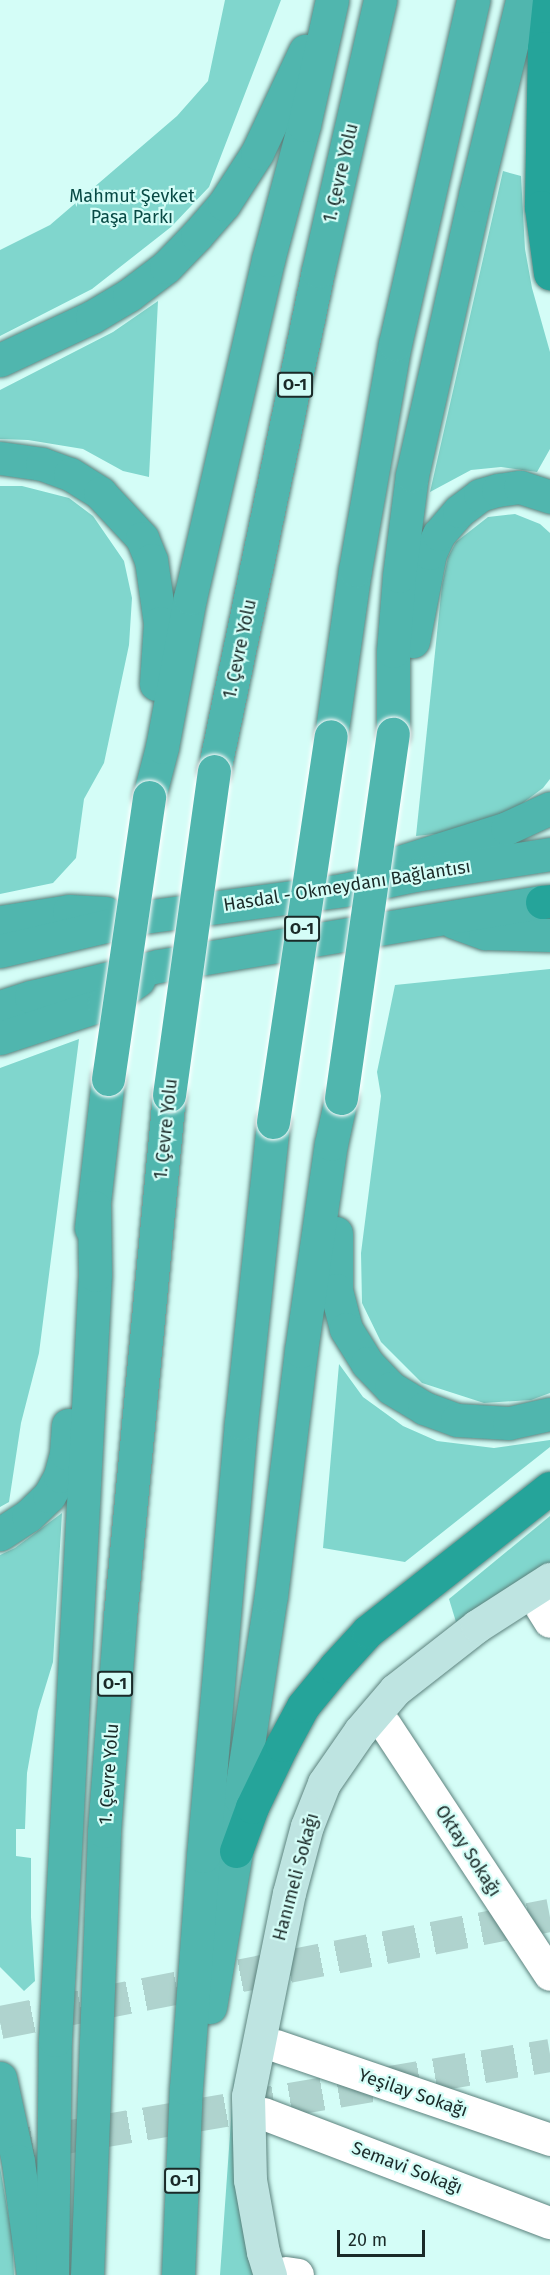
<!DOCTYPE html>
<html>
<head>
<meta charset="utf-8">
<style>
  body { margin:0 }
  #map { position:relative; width:550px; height:2275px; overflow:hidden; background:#d4fdf7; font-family:"Fira Sans",sans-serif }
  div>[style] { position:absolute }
  .green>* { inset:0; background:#80d6cd }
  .primary-tunnel>* { height:33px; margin-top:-16.5px; transform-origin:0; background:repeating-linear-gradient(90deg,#afd3ce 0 33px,transparent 0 49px) }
  .roads { filter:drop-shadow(0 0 2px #5c827d) drop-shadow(0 0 2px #5c827d) }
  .minor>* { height:32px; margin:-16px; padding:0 16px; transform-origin:16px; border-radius:16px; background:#fff }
  .secondary>* { height:33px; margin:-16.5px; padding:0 16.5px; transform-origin:16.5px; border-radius:16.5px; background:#bee4e1 }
  .trunk>* { height:33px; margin:-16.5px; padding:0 16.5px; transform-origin:16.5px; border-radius:16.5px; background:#50b6ae }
  .motorway>* { height:33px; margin:-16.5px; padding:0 16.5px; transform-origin:16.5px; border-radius:16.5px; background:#25a49a }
  .bridges { filter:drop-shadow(0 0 2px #fff) drop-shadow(0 0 2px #fff) }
  .trunk-bridge>* { height:33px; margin:-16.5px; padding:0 16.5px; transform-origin:16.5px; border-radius:16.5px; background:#50b6ae }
  span { translate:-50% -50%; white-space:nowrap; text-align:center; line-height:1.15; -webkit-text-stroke:4.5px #d4fdf7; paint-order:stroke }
  .shield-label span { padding:2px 4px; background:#d4fdf7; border:2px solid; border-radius:4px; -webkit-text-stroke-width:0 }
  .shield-label { font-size:16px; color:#1a2a28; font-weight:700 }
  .street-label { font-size:18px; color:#1a2a28 }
  .park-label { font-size:18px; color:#074944 }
  .scale { position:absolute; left:337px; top:2230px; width:88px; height:27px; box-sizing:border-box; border:3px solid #1a2a28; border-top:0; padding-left:8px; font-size:18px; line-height:21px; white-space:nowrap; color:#1a2a28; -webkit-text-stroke:4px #d4fdf7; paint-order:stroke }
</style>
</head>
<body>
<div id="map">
  <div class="green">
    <i style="clip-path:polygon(225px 0,281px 0,209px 187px,171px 227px,92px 289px,0 336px,0 250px,50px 225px,177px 116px,208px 81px)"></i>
    <i style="clip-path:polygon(503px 171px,521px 176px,525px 249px,532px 288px,550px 352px,550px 449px,537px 472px,501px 467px,471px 470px,430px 492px)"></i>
    <i style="clip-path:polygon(158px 301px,149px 477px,123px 471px,83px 449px,28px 440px,0 439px,0 390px,113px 332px)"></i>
    <i style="clip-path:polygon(0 486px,22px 486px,69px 498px,93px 516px,124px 561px,132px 598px,129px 645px,104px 763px,84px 799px,76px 858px,53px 883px,0 894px)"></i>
    <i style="clip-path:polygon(515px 514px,540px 524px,550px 533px,550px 779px,543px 788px,512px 811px,454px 832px,416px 836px,442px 585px,448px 557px,456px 542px,488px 517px)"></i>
    <i style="clip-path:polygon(550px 969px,550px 1393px,531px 1400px,484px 1403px,422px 1383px,381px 1342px,362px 1303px,361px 1253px,381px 1096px,377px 1072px,395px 985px)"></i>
    <i style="clip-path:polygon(79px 1039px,39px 1353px,21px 1423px,9px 1502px,0 1507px,0 1068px)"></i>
    <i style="clip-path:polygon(339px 1364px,363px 1397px,403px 1426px,437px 1441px,494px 1448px,550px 1440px,550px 1447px,405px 1562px,323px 1548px)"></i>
    <i style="clip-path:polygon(62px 1513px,53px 1662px,38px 1711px,27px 1773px,25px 1829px,16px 1829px,16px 1856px,31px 1858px,31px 1917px,35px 1981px,24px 1991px,0 1967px,0 1555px,15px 1548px)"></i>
    <i style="clip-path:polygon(550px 1516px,550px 1563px,456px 1622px,449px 1599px)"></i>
    <i style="clip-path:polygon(234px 2078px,251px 2240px,257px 2275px,220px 2275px)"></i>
    <i style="clip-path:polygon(0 2167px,12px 2236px,14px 2275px,0 2275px)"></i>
  </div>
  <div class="primary-tunnel">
    <i style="left:0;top:2022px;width:560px;rotate:-11.01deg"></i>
    <i style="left:0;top:2148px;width:558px;rotate:-9.6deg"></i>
  </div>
  <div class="roads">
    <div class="minor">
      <i style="left:542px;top:1609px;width:15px;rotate:58deg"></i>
      <i style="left:386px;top:1726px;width:298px;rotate:56.6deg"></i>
      <i style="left:276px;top:2046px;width:290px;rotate:18.9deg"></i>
      <i style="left:264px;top:2114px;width:306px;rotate:20.9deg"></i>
      <i style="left:286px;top:2273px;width:12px;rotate:9deg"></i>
    </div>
    <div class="secondary">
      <i style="left:270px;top:2275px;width:24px;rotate:-107deg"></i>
      <i style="left:263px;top:2252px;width:73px;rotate:-100.2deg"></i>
      <i style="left:250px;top:2180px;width:84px;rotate:-91.4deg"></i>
      <i style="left:248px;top:2096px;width:207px;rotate:-78.6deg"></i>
      <i style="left:289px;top:1893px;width:69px;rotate:-75deg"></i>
      <i style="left:307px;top:1826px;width:46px;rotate:-68.4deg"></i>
      <i style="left:324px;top:1783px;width:63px;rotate:-55.3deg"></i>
      <i style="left:360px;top:1731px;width:54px;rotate:-49.5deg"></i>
      <i style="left:395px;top:1690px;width:104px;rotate:-38deg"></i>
      <i style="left:477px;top:1626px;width:87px;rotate:-32.8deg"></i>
    </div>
    <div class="trunk">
      <i style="left:0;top:360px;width:102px;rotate:-25.1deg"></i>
      <i style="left:92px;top:317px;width:43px;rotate:-30.7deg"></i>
      <i style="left:129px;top:295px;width:46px;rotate:-37.1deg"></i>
      <i style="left:166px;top:267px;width:45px;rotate:-45.9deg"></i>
      <i style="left:197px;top:235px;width:41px;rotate:-48.9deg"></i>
      <i style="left:224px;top:204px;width:61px;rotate:-57.1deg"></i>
      <i style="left:257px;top:153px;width:113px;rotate:-64.8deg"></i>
      <i style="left:0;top:458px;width:42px;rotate:8.1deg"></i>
      <i style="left:42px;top:464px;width:30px;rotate:20deg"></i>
      <i style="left:70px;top:474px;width:36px;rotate:32deg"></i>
      <i style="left:100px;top:493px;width:62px;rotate:47deg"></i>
      <i style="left:142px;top:538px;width:24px;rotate:68deg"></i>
      <i style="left:151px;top:560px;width:64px;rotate:81.9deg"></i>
      <i style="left:160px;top:623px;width:61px;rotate:93.8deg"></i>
      <i style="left:413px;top:641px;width:90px;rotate:-79.1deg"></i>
      <i style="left:430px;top:553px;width:21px;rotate:-65deg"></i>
      <i style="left:439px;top:534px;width:30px;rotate:-49deg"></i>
      <i style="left:459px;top:511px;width:26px;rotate:-37deg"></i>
      <i style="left:480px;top:495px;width:19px;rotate:-16deg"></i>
      <i style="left:498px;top:490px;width:22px;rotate:-8deg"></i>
      <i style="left:520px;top:487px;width:32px;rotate:18deg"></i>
      <i style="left:393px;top:734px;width:83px;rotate:-90deg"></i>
      <i style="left:393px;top:651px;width:75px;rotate:-85.4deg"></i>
      <i style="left:399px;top:576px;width:102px;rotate:-82.7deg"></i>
      <i style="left:412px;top:475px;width:287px;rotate:-77.3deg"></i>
      <i style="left:475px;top:195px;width:201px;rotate:-76.4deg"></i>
      <i style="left:331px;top:736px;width:168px;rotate:-81.8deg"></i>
      <i style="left:355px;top:570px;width:230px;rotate:-80deg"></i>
      <i style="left:395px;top:344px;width:353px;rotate:-77.2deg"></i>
      <i style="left:214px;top:771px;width:511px;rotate:-78.25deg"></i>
      <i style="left:318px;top:271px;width:278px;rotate:-77.1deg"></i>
      <i style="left:149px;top:797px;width:52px;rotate:-75.4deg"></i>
      <i style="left:162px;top:747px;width:152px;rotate:-79.4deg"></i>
      <i style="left:190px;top:598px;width:347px;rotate:-77deg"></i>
      <i style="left:268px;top:260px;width:140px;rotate:-75.1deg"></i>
      <i style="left:304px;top:125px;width:128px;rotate:-77.4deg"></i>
      <i style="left:400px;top:862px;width:112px;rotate:-17.6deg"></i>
      <i style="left:507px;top:828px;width:47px;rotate:-24.9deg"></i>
      <i style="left:0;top:922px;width:70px;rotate:-9.1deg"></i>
      <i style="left:69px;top:911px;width:37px;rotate:3deg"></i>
      <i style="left:454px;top:922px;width:33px;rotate:20deg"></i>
      <i style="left:485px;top:933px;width:65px;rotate:1.8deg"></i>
      <i style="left:0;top:951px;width:148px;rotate:-13.3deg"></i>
      <i style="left:144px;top:917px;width:201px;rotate:-7.7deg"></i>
      <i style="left:343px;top:890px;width:74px;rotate:-11.8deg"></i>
      <i style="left:415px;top:875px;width:137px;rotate:-8.8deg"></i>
      <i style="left:0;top:1007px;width:33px;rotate:-18deg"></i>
      <i style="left:31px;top:997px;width:131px;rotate:-13.7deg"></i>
      <i style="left:158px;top:966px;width:389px;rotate:-9.5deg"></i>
      <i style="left:0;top:1038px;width:109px;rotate:-18.1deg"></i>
      <i style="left:104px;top:1004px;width:42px;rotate:-35.2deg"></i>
      <i style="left:91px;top:1228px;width:150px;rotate:-83.5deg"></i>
      <i style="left:336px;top:1233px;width:57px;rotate:90deg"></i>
      <i style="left:336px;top:1290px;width:40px;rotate:75.6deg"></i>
      <i style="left:346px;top:1329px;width:40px;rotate:58deg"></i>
      <i style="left:367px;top:1363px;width:35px;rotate:46deg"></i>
      <i style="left:391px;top:1388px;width:39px;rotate:31deg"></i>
      <i style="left:424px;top:1408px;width:35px;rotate:20deg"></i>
      <i style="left:457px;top:1420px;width:52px;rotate:3.3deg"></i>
      <i style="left:509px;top:1423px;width:42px;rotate:-12.4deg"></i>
      <i style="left:0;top:1534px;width:33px;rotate:-33deg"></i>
      <i style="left:28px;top:1516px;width:29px;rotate:-44deg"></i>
      <i style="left:49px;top:1496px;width:23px;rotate:-61deg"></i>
      <i style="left:60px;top:1476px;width:24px;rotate:-75deg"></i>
      <i style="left:66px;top:1453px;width:28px;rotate:-86deg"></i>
      <i style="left:210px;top:2007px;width:158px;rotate:-80.5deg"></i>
      <i style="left:236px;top:1851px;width:54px;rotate:-85.8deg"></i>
      <i style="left:240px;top:1797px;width:204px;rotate:-81.3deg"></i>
      <i style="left:271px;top:1595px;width:246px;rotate:-83deg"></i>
      <i style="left:301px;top:1351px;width:209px;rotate:-81.8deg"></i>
      <i style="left:331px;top:1144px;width:47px;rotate:-77.7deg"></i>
      <i style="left:0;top:2078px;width:85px;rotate:77.8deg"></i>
      <i style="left:18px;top:2161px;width:115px;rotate:82.5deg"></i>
      <i style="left:52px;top:2275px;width:235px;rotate:-89.3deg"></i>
      <i style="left:55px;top:2040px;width:766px;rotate:-87.01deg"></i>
      <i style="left:95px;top:1275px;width:68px;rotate:-90.8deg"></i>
      <i style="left:87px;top:2275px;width:444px;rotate:-87.8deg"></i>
      <i style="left:104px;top:1831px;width:215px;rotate:-85.7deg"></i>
      <i style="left:120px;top:1617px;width:524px;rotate:-84.64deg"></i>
      <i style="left:178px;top:2275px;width:187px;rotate:-87.6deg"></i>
      <i style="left:186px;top:2088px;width:233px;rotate:-85.8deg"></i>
      <i style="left:203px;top:1856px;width:435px;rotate:-85deg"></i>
      <i style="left:241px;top:1423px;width:303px;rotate:-83.9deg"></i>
    </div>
    <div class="motorway">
      <i style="left:549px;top:0;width:48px;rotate:95.9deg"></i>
      <i style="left:544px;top:48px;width:159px;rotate:91.1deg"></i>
      <i style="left:541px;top:207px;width:67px;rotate:82.2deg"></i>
      <i style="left:542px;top:902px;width:8px;rotate:-7deg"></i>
      <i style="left:236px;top:1851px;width:47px;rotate:-70deg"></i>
      <i style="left:252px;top:1807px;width:69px;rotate:-64.2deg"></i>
      <i style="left:282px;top:1745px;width:44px;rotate:-61.7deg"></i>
      <i style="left:303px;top:1706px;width:50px;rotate:-50.6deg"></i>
      <i style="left:335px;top:1667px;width:49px;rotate:-47.5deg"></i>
      <i style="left:368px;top:1631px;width:231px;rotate:-38.2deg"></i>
    </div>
  </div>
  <div class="bridges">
    <div class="trunk-bridge">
      <i style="left:108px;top:1079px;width:285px;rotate:-81.7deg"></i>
      <i style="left:169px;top:1095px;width:327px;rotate:-82.1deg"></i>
      <i style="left:341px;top:1098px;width:368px;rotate:-81.9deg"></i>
      <i style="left:273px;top:1122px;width:390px;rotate:-81.5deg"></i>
    </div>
  </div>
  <div class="shield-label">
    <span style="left:295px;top:385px">O-1</span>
    <span style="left:302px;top:929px">O-1</span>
    <span style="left:115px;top:1684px">O-1</span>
    <span style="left:182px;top:2181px">O-1</span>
  </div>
  <div class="street-label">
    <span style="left:341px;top:173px;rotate:-77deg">1. Çevre Yolu</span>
    <span style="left:240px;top:649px;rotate:-78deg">1. Çevre Yolu</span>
    <span style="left:347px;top:886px;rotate:-9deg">Hasdal - Okmeydanı Bağlantısı</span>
    <span style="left:166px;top:1129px;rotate:-84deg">1. Çevre Yolu</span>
    <span style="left:109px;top:1774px;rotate:-86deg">1. Çevre Yolu</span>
    <span style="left:468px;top:1851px;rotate:57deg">Oktay Sokağı</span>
    <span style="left:296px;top:1877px;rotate:-75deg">Hanımeli Sokağı</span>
    <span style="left:413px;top:2093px;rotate:19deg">Yeşilay Sokağı</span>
    <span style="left:407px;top:2168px;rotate:21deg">Semavi Sokağı</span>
  </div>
  <div class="park-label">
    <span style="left:132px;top:207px">Mahmut Şevket<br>Paşa Parkı</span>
  </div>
  <div class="scale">20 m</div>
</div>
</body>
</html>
